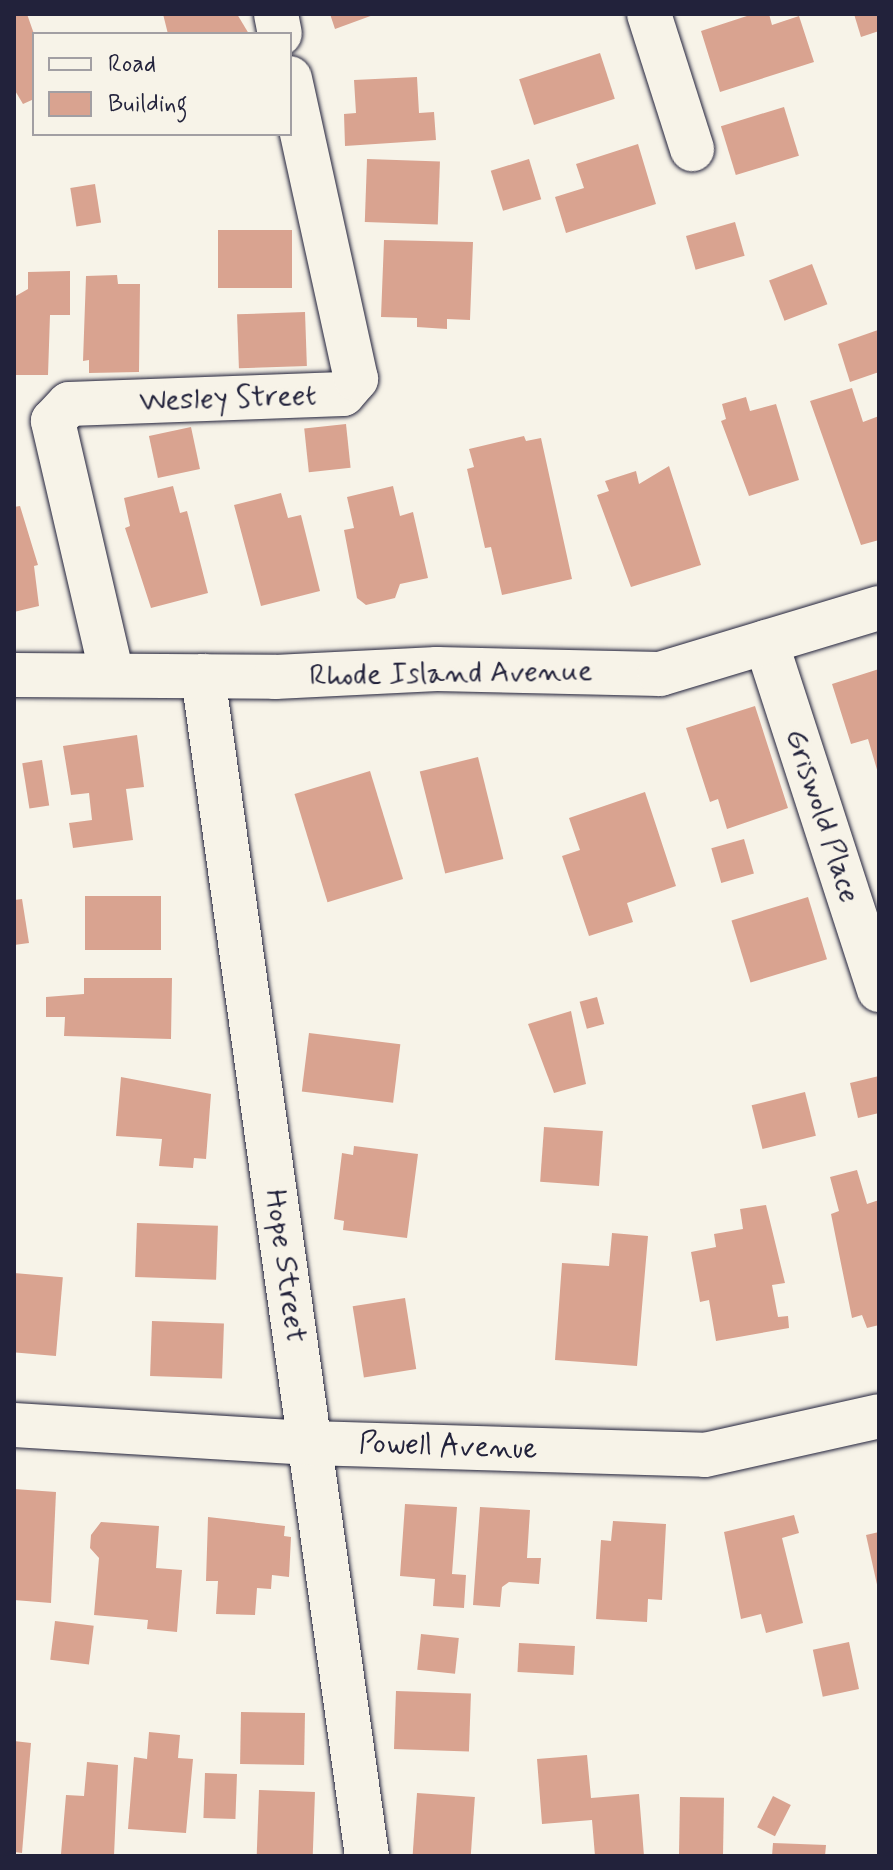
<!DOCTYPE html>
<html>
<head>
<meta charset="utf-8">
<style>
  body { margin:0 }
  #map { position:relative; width:893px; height:1870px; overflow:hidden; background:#f7f3e8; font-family:Mynerve,sans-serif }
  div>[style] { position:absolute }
  .building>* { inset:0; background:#d9a390; transform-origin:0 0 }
  .roads { filter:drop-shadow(0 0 2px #22223b) drop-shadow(0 0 2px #22223b) }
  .street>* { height:44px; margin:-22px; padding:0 22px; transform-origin:22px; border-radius:22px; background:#f7f3e8 }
  .secondary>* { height:44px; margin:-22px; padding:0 22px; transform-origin:22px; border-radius:22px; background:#f7f3e8 }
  span { translate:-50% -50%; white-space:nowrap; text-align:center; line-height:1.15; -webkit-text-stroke:6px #f7f3e8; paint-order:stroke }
  .street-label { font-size:30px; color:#22223b }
  .frame { position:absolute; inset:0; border:16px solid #22223b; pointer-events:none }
  .legend { position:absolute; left:32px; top:32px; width:260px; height:104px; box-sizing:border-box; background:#f7f3e8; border:2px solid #a29fa3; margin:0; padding:10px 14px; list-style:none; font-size:24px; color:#22223b }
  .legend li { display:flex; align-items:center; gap:16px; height:40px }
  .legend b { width:40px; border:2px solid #a29fa3 }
</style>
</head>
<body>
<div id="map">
  <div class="building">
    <i style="clip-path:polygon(14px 14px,27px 14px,34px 34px,34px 99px,23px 104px,14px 89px)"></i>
    <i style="clip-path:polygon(163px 14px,237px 14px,249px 34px,168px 34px)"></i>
    <i style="clip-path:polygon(330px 14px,376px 14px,335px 29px)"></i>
    <i style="clip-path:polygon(753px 14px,769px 14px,772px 25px,799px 16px,814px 62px,720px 92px,701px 31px)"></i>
    <i style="clip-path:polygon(854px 14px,879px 14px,879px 31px,861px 37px)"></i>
    <i style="left:600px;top:53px;width:48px;height:85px;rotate:72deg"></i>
    <i style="clip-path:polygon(417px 77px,419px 113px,434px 112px,436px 140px,345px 146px,344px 114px,356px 113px,354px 80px)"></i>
    <i style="left:784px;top:107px;width:51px;height:66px;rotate:73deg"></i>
    <i style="clip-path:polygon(638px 144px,656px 204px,566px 233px,555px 197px,584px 188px,576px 164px)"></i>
    <i style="left:367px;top:159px;width:73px;height:63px;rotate:2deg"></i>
    <i style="left:529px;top:159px;width:42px;height:40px;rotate:73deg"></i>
    <i style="left:95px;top:184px;width:39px;height:25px;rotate:81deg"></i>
    <i style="left:735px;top:222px;width:35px;height:51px;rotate:74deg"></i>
    <i style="left:292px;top:230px;width:58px;height:74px;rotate:90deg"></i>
    <i style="clip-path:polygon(384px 240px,473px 242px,470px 320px,447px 319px,447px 329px,417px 327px,417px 318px,381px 317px)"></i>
    <i style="left:812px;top:264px;width:43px;height:46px;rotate:69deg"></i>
    <i style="clip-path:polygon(70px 271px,70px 315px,50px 315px,48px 375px,14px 375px,14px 297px,28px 289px,28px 272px)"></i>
    <i style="clip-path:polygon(117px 275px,118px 284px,140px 284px,139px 372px,89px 373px,89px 360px,83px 361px,86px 276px)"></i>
    <i style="left:305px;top:312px;width:54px;height:68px;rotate:88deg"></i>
    <i style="clip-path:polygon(878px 330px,879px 372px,850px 382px,838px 344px)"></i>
    <i style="clip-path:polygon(852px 388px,863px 422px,879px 416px,879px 540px,861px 545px,810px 401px)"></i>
    <i style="clip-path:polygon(746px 397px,750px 411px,776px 404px,799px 480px,749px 496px,721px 421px,726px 419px,722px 404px)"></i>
    <i style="left:346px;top:424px;width:44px;height:42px;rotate:84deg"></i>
    <i style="left:191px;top:427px;width:43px;height:43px;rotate:78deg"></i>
    <i style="clip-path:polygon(524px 436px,526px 441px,541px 438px,572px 579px,502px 595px,491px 547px,485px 548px,467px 469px,474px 467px,469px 449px)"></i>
    <i style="clip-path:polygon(669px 466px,701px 565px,631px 587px,597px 495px,609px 491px,605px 481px,636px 471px,639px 484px)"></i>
    <i style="clip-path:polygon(173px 486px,180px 513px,187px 511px,208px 593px,151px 608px,125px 528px,130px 526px,124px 498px)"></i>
    <i style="clip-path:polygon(393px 486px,400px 516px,413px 512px,428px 578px,400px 584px,395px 598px,366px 605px,357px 598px,344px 530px,354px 528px,347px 497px)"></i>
    <i style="clip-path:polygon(281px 493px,288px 518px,301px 515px,320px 591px,261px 606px,234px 505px)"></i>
    <i style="clip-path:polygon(20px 506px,38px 565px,34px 566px,39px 606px,14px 612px,14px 507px)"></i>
    <i style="clip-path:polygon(879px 669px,879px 773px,878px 773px,868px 739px,851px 744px,832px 684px)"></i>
    <i style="clip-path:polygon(755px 706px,788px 808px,727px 829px,718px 799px,710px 802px,686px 728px)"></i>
    <i style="clip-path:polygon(137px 735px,144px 787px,126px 789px,133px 840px,73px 848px,69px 823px,92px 820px,89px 793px,71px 795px,63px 746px)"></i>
    <i style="left:478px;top:757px;width:105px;height:60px;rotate:76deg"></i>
    <i style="left:42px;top:760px;width:46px;height:20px;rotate:81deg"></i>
    <i style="left:370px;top:771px;width:113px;height:79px;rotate:73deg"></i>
    <i style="clip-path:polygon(645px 792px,676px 886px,627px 903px,633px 922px,589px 936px,562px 856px,580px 850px,569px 818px)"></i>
    <i style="left:744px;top:839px;width:36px;height:34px;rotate:74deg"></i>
    <i style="left:161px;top:896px;width:54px;height:76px;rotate:90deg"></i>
    <i style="left:808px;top:897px;width:65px;height:80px;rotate:73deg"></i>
    <i style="clip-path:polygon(22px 899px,29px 943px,14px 945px,14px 900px)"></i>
    <i style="clip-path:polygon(84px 978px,172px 978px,171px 1039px,64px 1036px,65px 1017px,46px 1017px,46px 997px,84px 994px)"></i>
    <i style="left:597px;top:997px;width:28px;height:18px;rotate:75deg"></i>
    <i style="clip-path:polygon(571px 1011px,586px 1084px,554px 1093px,528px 1024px)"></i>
    <i style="left:309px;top:1033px;width:92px;height:59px;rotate:7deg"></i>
    <i style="clip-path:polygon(879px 1076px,879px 1113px,858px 1118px,850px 1083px)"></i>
    <i style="clip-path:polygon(121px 1077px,211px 1094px,206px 1159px,194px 1158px,193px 1168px,159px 1166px,162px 1139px,116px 1136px)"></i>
    <i style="left:805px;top:1092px;width:45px;height:55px;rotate:76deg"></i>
    <i style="left:544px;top:1127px;width:59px;height:55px;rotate:4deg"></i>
    <i style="clip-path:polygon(354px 1146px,418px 1154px,407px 1238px,343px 1230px,344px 1221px,334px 1219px,342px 1153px,353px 1155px)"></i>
    <i style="clip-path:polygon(857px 1170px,867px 1204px,879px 1200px,879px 1325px,867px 1328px,862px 1315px,852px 1318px,831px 1214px,839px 1211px,830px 1177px)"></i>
    <i style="clip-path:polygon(766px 1205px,785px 1283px,772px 1285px,778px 1317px,788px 1316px,789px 1328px,716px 1341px,709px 1300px,700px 1302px,691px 1252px,716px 1247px,714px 1234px,743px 1229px,740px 1209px)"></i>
    <i style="left:137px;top:1223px;width:81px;height:54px;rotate:2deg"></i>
    <i style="clip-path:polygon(612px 1233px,648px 1236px,637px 1366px,555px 1360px,562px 1263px,609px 1266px)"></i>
    <i style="left:14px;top:1273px;width:49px;height:79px;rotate:5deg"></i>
    <i style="left:405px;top:1298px;width:72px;height:53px;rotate:81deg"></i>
    <i style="left:152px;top:1321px;width:72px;height:55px;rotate:2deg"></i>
    <i style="clip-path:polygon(14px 1489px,56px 1492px,51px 1603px,14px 1600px)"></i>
    <i style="clip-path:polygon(405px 1504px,457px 1507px,452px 1574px,466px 1575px,464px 1608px,433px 1606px,435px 1579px,400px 1576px)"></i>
    <i style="clip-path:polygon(480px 1507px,530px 1510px,527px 1558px,541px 1558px,539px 1584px,509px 1582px,502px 1587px,500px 1607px,473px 1605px)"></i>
    <i style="clip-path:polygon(794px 1515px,799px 1533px,782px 1538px,803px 1623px,766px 1633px,761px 1614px,741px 1619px,724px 1532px)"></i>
    <i style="clip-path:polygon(208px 1517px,285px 1526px,284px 1536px,291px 1537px,289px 1577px,272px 1575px,271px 1589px,257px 1588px,255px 1615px,216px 1614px,218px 1581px,206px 1581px)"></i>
    <i style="clip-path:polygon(613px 1521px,666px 1524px,662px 1600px,648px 1599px,647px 1622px,596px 1619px,601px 1540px,611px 1541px)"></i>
    <i style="clip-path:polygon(101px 1522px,159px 1526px,156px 1568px,182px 1570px,177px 1632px,147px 1629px,148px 1620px,94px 1615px,99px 1558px,90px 1548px,91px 1535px)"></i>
    <i style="clip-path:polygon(879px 1532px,879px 1589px,878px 1589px,866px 1535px)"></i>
    <i style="left:55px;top:1621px;width:39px;height:39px;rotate:7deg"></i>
    <i style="left:421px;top:1634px;width:38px;height:36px;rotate:6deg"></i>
    <i style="left:849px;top:1642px;width:48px;height:37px;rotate:78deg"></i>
    <i style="left:519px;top:1643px;width:56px;height:29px;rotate:3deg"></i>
    <i style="left:396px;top:1691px;width:75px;height:58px;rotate:2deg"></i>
    <i style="left:241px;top:1712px;width:64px;height:52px;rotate:1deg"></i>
    <i style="clip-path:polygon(149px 1732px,180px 1735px,178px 1758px,193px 1759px,186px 1833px,128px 1829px,134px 1757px,147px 1759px)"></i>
    <i style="clip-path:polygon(14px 1741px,31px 1743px,22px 1853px,14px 1852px)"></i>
    <i style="clip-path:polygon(587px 1755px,591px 1798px,639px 1794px,644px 1856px,595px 1856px,592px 1820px,542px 1824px,537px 1759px)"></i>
    <i style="clip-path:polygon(87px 1762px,118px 1765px,114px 1856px,61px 1854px,66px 1795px,84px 1796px)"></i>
    <i style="left:205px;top:1773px;width:32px;height:45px;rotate:2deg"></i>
    <i style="left:259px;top:1790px;width:56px;height:66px;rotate:2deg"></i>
    <i style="left:417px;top:1793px;width:58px;height:63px;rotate:4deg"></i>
    <i style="left:773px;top:1796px;width:20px;height:35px;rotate:27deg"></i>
    <i style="left:680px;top:1797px;width:44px;height:59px;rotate:1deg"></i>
    <i style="clip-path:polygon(773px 1843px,826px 1845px,825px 1856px,772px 1856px)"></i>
  </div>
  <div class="roads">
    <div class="street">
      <i style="left:276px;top:14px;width:20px;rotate:79deg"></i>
      <i style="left:649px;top:14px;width:142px;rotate:72.3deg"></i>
      <i style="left:766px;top:642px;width:366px;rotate:72deg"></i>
      <i style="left:112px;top:675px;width:261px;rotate:-103.1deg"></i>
      <i style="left:53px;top:421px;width:23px;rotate:-47deg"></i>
      <i style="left:69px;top:404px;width:274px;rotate:-2.1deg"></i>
      <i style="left:343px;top:394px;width:20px;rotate:-49deg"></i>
      <i style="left:356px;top:379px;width:308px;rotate:-102.4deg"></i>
      <i style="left:203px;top:676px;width:1191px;rotate:82.09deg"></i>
      <i style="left:14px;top:1425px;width:297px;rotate:3.5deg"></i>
      <i style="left:310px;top:1443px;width:395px;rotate:1.7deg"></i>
      <i style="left:705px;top:1455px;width:178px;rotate:-12.6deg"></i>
    </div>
    <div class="secondary">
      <i style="left:14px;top:675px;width:261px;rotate:0.4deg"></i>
      <i style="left:275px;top:677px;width:162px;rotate:-2.8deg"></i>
      <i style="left:437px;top:669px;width:223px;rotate:1.3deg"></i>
      <i style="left:660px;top:674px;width:229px;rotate:-16.8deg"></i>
    </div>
  </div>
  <div class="street-label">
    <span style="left:228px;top:399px;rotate:-2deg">Wesley Street</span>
    <span style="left:451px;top:674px;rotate:-1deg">Rhode Island Avenue</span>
    <span style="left:822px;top:816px;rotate:72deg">Griswold Place</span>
    <span style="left:285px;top:1266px;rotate:82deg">Hope Street</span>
    <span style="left:448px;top:1447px;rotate:2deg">Powell Avenue</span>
  </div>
  <div class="frame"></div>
  <ul class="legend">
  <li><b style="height:10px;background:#f7f3e8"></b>Road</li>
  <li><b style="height:22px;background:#d9a390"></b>Building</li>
  </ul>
</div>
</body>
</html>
